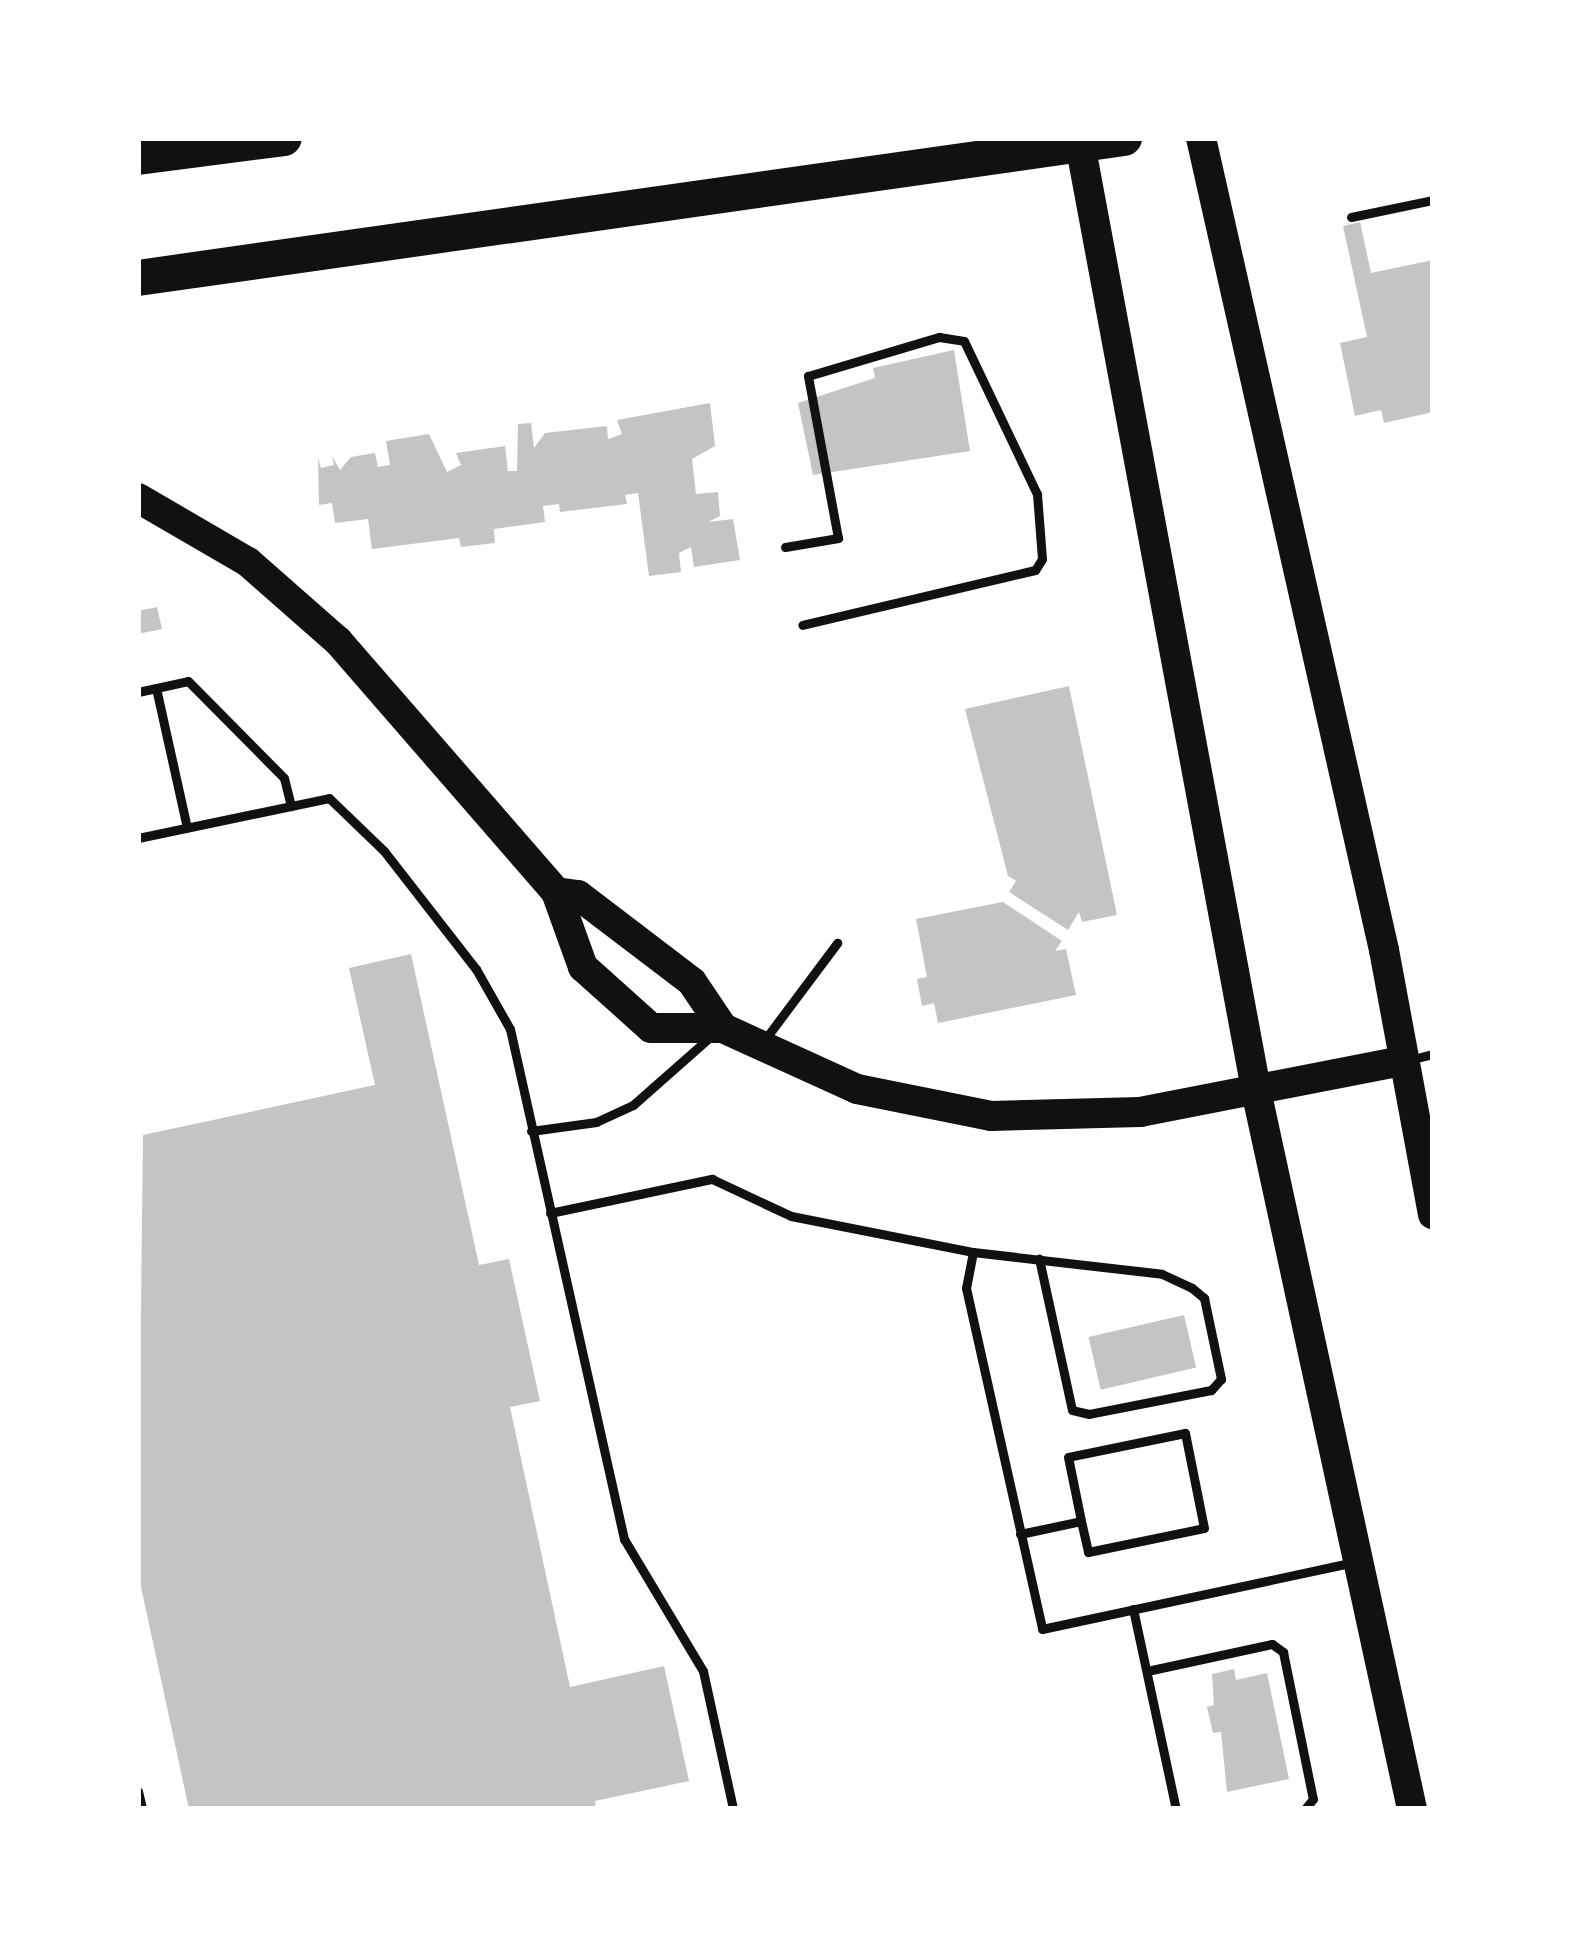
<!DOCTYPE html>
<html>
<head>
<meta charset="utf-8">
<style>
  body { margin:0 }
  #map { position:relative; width:1571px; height:1947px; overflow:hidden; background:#fff; font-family:Jost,sans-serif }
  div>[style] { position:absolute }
  .building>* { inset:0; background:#c4c4c4; transform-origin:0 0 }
  .service>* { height:9px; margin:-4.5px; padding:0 4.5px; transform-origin:4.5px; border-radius:4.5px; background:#111 }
  .primary>* { height:30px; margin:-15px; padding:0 15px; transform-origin:15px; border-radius:15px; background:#111 }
  .motorway>* { height:36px; margin:-18px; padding:0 18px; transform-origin:18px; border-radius:18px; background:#111 }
  span { translate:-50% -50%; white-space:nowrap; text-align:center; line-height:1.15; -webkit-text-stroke:9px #fff; paint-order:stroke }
  .frame { position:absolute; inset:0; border:141px solid #fff; pointer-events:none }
</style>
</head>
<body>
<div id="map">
  <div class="building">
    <i style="clip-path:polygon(1360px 222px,1371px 273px,1433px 260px,1433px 412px,1384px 423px,1381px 410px,1355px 416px,1340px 343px,1367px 337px,1343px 226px)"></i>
    <i style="clip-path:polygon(954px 350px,970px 451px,813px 475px,798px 403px,875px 378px,873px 368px)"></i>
    <i style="clip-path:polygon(710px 403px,715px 446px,692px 459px,696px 494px,718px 492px,720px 516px,708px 522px,733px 519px,740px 560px,694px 567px,691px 547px,679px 553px,681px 572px,649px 576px,638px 493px,625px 495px,627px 504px,560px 512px,559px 504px,543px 506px,545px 522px,494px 529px,495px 543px,461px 547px,459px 538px,372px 549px,368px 519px,335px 523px,332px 503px,319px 505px,318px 458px,321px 468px,334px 465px,332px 456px,340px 470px,351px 457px,375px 453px,378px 467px,390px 465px,386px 441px,429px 434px,447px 472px,461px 465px,456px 453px,505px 446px,508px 471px,517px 471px,518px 424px,531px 423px,534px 448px,545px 433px,607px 426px,608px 439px,622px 434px,617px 420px)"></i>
    <i style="clip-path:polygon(157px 607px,162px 629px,138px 634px,138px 611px)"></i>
    <i style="clip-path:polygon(1069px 686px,1117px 915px,1082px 922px,1079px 912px,1068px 930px,1009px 892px,1016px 881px,1008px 876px,965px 709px)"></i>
    <i style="clip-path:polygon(1003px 902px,1062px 941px,1055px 951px,1066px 949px,1076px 995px,938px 1023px,934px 1003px,922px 1006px,917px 979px,927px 977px,916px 919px)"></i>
    <i style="clip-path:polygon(411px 954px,479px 1265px,509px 1259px,540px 1401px,510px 1407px,570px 1687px,664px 1666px,689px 1781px,595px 1801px,596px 1809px,189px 1809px,138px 1573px,143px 1135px,375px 1085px,349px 968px)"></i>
    <i style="left:1184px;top:1315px;width:54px;height:98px;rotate:77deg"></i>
    <i style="clip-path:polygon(1234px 1669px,1236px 1680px,1267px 1673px,1289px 1779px,1227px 1792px,1221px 1732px,1213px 1733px,1207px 1707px,1214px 1705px,1212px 1674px)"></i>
  </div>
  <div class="service">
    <i style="left:1351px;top:217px;width:84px;rotate:-11.7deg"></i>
    <i style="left:785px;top:547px;width:54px;rotate:-9.6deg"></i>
    <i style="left:838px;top:538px;width:165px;rotate:-100.5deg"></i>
    <i style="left:808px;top:376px;width:137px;rotate:-16.6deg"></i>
    <i style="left:939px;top:337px;width:25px;rotate:9deg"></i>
    <i style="left:964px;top:341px;width:170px;rotate:64.5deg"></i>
    <i style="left:1037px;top:494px;width:65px;rotate:85.6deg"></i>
    <i style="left:1042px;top:559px;width:13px;rotate:122deg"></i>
    <i style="left:1035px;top:570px;width:239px;rotate:166.7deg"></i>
    <i style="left:156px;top:688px;width:143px;rotate:77.5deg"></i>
    <i style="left:138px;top:692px;width:51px;rotate:-12.4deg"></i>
    <i style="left:188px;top:681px;width:136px;rotate:45.3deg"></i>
    <i style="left:284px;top:778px;width:29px;rotate:76deg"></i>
    <i style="left:138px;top:838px;width:195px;rotate:-11.8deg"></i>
    <i style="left:329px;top:798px;width:76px;rotate:43.9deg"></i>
    <i style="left:384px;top:851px;width:150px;rotate:52.1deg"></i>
    <i style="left:476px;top:969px;width:69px;rotate:60.5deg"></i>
    <i style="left:510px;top:1029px;width:523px;rotate:77.4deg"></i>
    <i style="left:624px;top:1539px;width:154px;rotate:59.1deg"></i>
    <i style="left:703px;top:1671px;width:141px;rotate:77.7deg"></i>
    <i style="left:763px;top:1042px;width:124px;rotate:-53.2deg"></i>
    <i style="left:1409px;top:1060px;width:25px;rotate:-14deg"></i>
    <i style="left:531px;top:1131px;width:66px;rotate:-7.9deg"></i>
    <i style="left:596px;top:1122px;width:41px;rotate:-24.7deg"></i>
    <i style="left:633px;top:1105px;width:101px;rotate:-41.4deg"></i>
    <i style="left:550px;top:1213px;width:166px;rotate:-11.9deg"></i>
    <i style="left:712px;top:1179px;width:87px;rotate:25.1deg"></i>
    <i style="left:791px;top:1216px;width:186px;rotate:11.2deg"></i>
    <i style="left:973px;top:1252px;width:37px;rotate:101deg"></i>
    <i style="left:966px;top:1288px;width:349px;rotate:77.4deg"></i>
    <i style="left:1042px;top:1629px;width:316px;rotate:-12.1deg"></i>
    <i style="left:973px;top:1252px;width:190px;rotate:6.6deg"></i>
    <i style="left:1162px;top:1274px;width:33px;rotate:25deg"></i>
    <i style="left:1192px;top:1288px;width:16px;rotate:40deg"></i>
    <i style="left:1204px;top:1298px;width:83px;rotate:78.1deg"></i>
    <i style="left:1221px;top:1379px;width:15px;rotate:132deg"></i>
    <i style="left:1211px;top:1390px;width:124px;rotate:168.9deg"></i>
    <i style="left:1089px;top:1414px;width:17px;rotate:-167deg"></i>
    <i style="left:1072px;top:1410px;width:155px;rotate:-102.3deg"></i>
    <i style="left:1020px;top:1534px;width:62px;rotate:-12deg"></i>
    <i style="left:1081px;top:1521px;width:32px;rotate:77deg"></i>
    <i style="left:1088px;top:1552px;width:118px;rotate:-11.7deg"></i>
    <i style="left:1204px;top:1528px;width:97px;rotate:-101.3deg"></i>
    <i style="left:1185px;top:1433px;width:119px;rotate:168.4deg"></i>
    <i style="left:1068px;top:1457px;width:65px;rotate:78.5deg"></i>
    <i style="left:1133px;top:1609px;width:205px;rotate:77.9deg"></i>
    <i style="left:1147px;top:1671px;width:128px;rotate:-12.2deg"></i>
    <i style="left:1272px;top:1644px;width:14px;rotate:36deg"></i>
    <i style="left:1283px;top:1652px;width:150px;rotate:78.5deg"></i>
    <i style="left:1313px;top:1799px;width:13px;rotate:129deg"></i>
    <i style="left:138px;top:1791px;width:18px;rotate:77deg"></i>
  </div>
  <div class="primary">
    <i style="left:1079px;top:138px;width:973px;rotate:79.46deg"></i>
    <i style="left:1257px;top:1095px;width:731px;rotate:77.75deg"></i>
    <i style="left:1201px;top:138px;width:832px;rotate:77.3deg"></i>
    <i style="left:1384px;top:950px;width:269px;rotate:79.5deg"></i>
    <i style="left:138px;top:498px;width:127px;rotate:30.2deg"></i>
    <i style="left:248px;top:562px;width:120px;rotate:41.3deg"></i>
    <i style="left:338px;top:641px;width:332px;rotate:49deg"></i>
    <i style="left:556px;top:892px;width:80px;rotate:70.2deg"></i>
    <i style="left:583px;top:967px;width:91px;rotate:41.9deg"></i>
    <i style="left:651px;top:1028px;width:72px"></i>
    <i style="left:723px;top:1028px;width:147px;rotate:24.5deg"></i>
    <i style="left:857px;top:1089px;width:137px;rotate:11.4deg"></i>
    <i style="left:991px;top:1116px;width:149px;rotate:-1.5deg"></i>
    <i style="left:1140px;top:1112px;width:267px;rotate:-11deg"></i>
    <i style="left:556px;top:892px;width:22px;rotate:8deg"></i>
    <i style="left:578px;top:895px;width:143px;rotate:37.3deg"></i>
    <i style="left:692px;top:982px;width:55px;rotate:56deg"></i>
  </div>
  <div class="motorway">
    <i style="left:138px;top:157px;width:147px;rotate:-7.4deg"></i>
    <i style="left:138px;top:278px;width:996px;rotate:-8.08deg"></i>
  </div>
  <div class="frame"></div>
</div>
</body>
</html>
